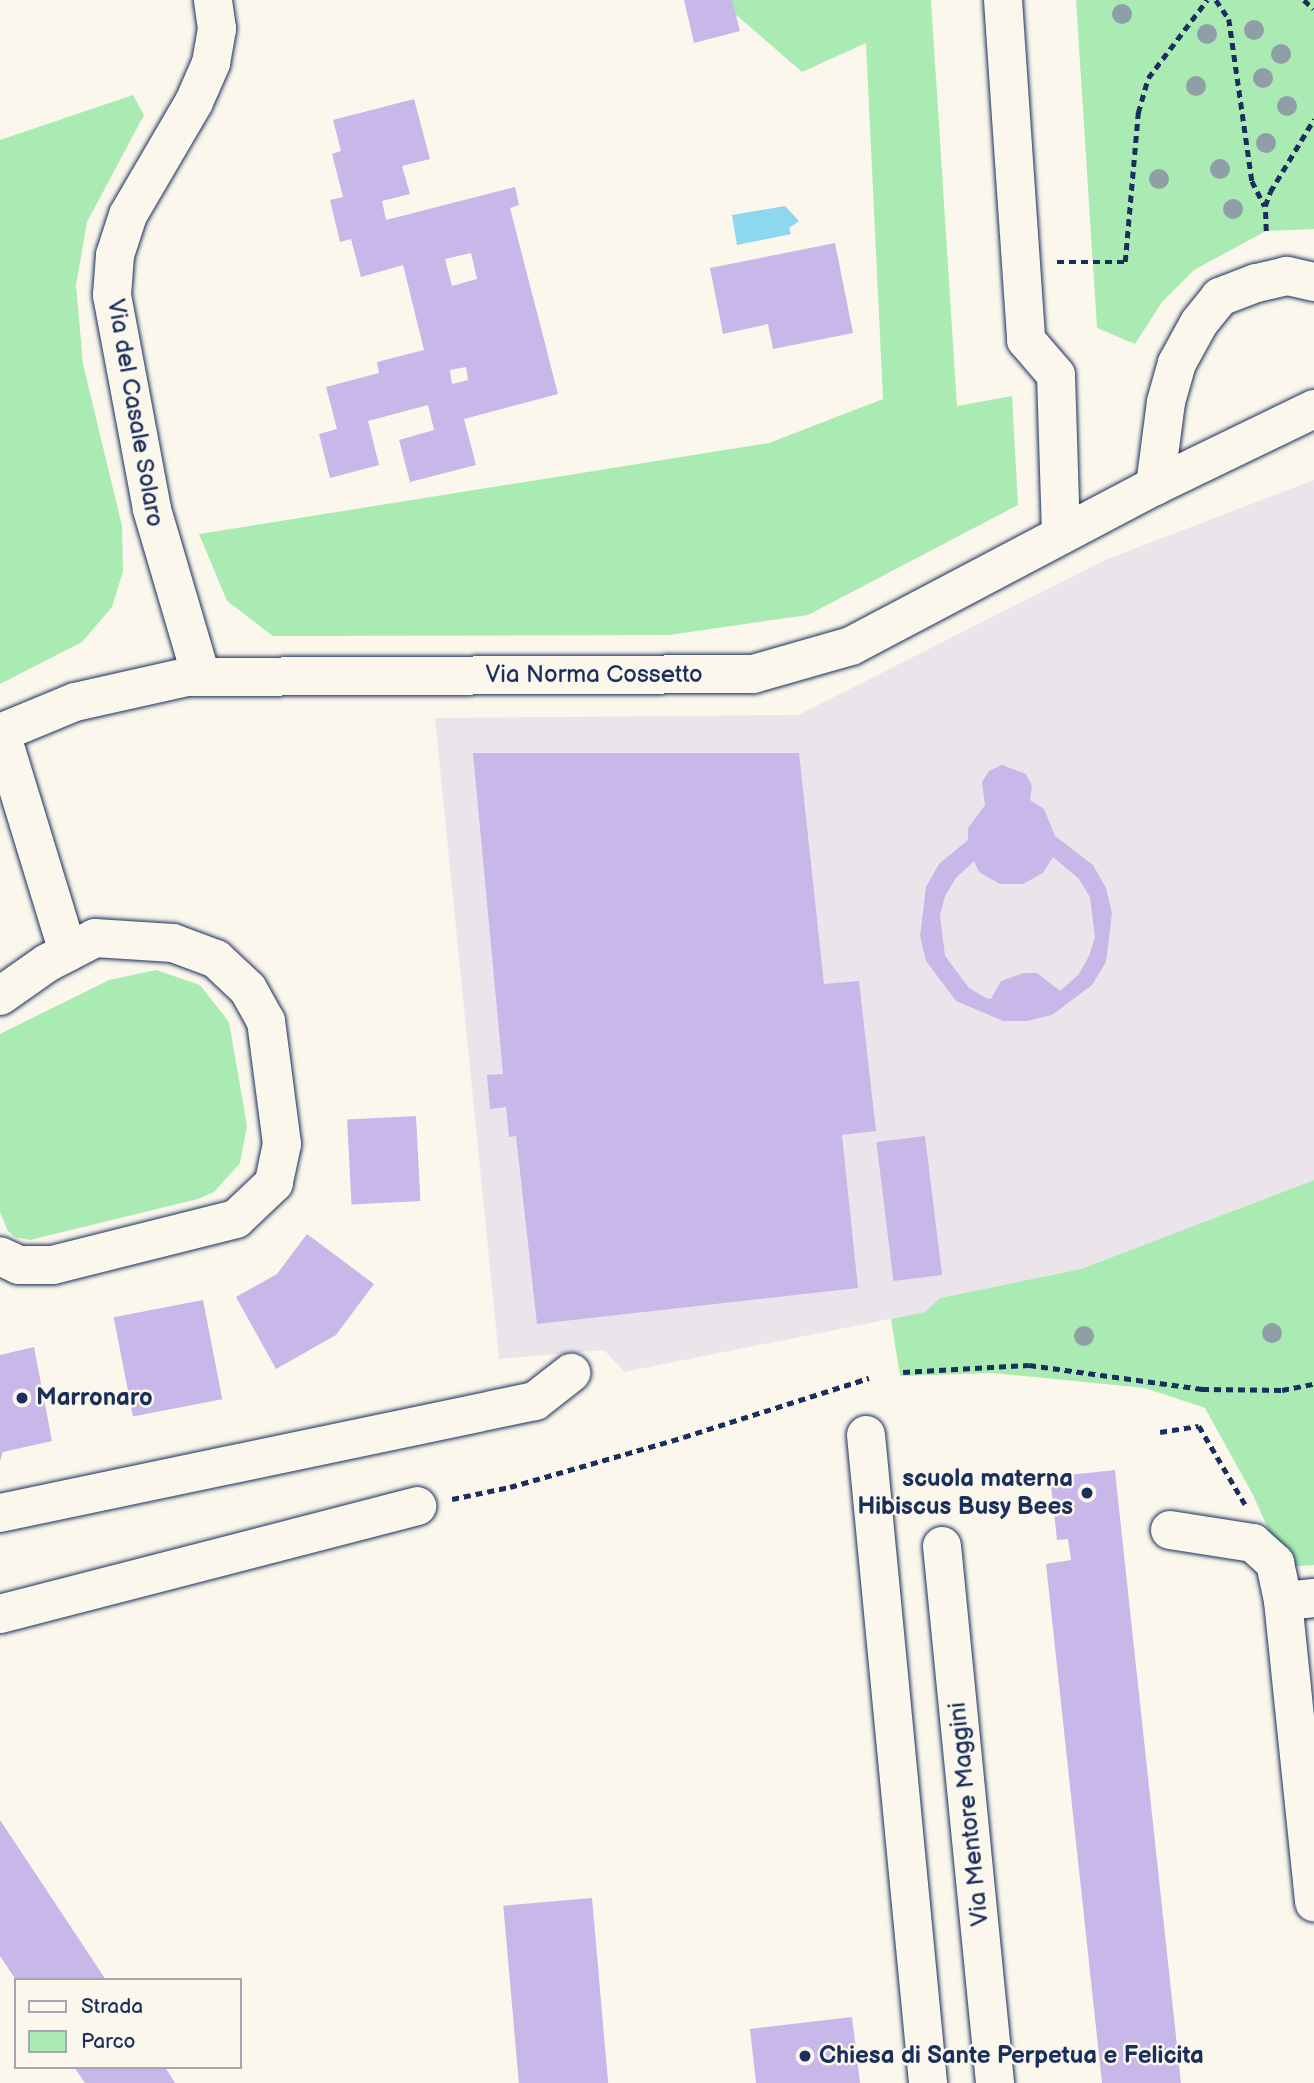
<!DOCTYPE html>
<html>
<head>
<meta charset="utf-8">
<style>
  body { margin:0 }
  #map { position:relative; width:1314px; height:2083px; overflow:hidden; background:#fbf7ec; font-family:"Balsamiq Sans",sans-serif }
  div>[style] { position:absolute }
  .built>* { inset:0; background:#ebe4eb }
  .green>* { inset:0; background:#aaebb3 }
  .water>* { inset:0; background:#8dd7ef }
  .building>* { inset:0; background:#c7b8e9; transform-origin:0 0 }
  .path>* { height:4.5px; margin-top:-2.25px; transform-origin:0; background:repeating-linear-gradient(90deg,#1b2f5e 0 7px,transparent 0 12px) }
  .roads { filter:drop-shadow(0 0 2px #1b2f5e) drop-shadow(0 0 2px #1b2f5e) }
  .minor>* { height:38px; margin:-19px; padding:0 19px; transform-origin:19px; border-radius:19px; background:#fbf7ec }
  .trees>* { width:20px; height:20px; margin:-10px; border-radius:50%; background:#909ea7 }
  .dots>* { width:19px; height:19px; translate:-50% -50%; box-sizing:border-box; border:4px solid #fbf7ec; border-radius:50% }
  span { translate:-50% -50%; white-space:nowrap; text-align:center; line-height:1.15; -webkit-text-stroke:5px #fbf7ec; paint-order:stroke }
  .street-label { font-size:24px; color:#1b2f5e }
  .poi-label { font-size:24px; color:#1b2f5e; font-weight:700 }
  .left { translate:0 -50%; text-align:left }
  .right { translate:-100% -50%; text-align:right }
  .legend { position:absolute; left:14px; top:1978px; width:228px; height:91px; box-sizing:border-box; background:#fbf7ec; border:2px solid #a1a7b3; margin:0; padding:9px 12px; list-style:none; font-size:21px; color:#1b2f5e }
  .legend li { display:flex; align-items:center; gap:14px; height:35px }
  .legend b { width:35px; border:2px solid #a1a7b3 }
</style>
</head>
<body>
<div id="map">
  <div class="built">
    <i style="clip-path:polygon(1314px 480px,1314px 1180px,1081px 1269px,940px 1298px,925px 1312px,624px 1372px,604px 1350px,499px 1359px,435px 718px,798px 715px,1105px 560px)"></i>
  </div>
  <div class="green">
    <i style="clip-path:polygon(719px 0,931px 0,957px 406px,1012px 396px,1018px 505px,808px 615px,669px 635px,273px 636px,227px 601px,199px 534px,769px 443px,883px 399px,866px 43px,802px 72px)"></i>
    <i style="clip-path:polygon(1076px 0,1314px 0,1314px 229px,1266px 231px,1194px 270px,1162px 302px,1135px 344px,1097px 328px)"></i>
    <i style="clip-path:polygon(133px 95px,144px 115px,87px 222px,76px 285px,83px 364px,122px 526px,123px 571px,112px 607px,82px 642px,0 684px,0 140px)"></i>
    <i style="clip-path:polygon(156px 970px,200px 985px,229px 1022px,247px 1126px,240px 1163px,214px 1192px,198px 1199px,30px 1240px,15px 1237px,8px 1231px,0 1212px,0 1034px,109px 980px)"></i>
    <i style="clip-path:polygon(1314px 1180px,1314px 1565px,1285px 1567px,1253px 1495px,1205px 1408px,1145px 1388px,992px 1373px,900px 1376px,891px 1319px,925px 1312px,940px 1298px,1081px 1269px)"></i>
  </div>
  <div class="water">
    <i style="clip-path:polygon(785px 206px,799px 221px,789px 228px,791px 234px,737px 245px,732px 215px)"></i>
  </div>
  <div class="building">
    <i style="clip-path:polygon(684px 0,732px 0,740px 31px,694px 43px)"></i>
    <i style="clip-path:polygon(evenodd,414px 99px,430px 159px,402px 166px,410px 194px,382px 201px,386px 220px,515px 187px,519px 205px,510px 208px,558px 394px,464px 419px,476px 465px,410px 482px,399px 440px,434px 430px,428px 405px,368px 421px,379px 465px,330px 478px,319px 434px,337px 429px,326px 387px,379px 373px,377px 362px,424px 350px,403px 265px,361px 277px,351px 239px,340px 242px,330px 200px,343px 197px,332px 154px,341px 151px,333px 120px,414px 99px,471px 253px,477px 279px,452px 286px,445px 259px,471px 253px,414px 99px,466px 367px,468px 380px,452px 384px,450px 370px,466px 367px)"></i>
    <i style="clip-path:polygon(835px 243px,853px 333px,773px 349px,768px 324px,723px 334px,710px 268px)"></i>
    <i style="clip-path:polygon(473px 753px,799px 753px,824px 984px,859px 981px,876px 1131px,842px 1135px,858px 1288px,537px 1324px,516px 1136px,509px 1137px,506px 1107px,490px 1109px,487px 1075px,503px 1074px)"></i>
    <i style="clip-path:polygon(evenodd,1002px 765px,1026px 774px,1032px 786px,1030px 800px,1044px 809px,1055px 836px,1093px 865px,1106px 888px,1112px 913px,1106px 962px,1092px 985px,1052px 1015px,1027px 1021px,1003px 1021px,956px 1001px,926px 961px,920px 936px,926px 887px,939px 864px,968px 840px,968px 828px,985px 805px,982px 782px,989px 771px,1002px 765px,1053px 857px,1079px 879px,1090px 897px,1095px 937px,1089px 956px,1079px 974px,1060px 991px,1037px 973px,1024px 973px,1001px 981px,991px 999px,986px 998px,969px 988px,945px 956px,940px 915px,945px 896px,956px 878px,974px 861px,979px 872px,1000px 884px,1023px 884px,1043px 873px,1053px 857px)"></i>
    <i style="left:416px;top:1116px;width:85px;height:69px;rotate:87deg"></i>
    <i style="left:925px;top:1136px;width:140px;height:49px;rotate:83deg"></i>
    <i style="clip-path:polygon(307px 1234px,374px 1284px,336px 1335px,276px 1369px,236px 1297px,277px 1274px)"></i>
    <i style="left:203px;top:1300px;width:101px;height:91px;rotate:79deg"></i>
    <i style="clip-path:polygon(34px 1347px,52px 1441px,3px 1452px,0 1461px,0 1355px)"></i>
    <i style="clip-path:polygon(1115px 1470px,1117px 1490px,1181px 2083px,1102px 2083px,1046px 1564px,1071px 1560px,1068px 1539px,1057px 1540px,1050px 1477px)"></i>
    <i style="clip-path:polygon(0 1820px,106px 1980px,16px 1980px,0 1956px)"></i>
    <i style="left:592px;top:1898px;width:186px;height:89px;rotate:85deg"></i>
    <i style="clip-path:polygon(852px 2017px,860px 2083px,756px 2083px,750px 2029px)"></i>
    <i style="clip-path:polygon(74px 2067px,165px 2067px,175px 2083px,85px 2083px)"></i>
  </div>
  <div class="path">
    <i style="left:1216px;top:0;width:23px;rotate:56deg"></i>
    <i style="left:1229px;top:19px;width:164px;rotate:81.9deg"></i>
    <i style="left:1252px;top:181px;width:28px;rotate:63deg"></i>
    <i style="left:1304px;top:0;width:13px;rotate:42deg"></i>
    <i style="left:1266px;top:231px;width:25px;rotate:-92deg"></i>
    <i style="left:1265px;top:206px;width:15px;rotate:-70deg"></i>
    <i style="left:1270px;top:192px;width:85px;rotate:-58.9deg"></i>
    <i style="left:1057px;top:262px;width:68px"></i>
    <i style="left:1125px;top:262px;width:150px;rotate:-85deg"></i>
    <i style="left:1138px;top:113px;width:36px;rotate:-74deg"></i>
    <i style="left:1148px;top:78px;width:98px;rotate:-52.9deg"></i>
    <i style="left:903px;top:1372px;width:126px;rotate:-3.2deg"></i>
    <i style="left:1029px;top:1365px;width:175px;rotate:7.9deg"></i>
    <i style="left:1202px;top:1389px;width:80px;rotate:0.7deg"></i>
    <i style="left:1282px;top:1390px;width:33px;rotate:-11deg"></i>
    <i style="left:1160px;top:1432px;width:39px;rotate:-9deg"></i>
    <i style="left:1199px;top:1426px;width:91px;rotate:59.5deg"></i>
    <i style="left:452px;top:1499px;width:59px;rotate:-11.7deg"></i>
    <i style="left:510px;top:1487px;width:181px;rotate:-16deg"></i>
    <i style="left:684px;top:1437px;width:194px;rotate:-17.7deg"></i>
  </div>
  <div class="roads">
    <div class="minor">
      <i style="left:1003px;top:0;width:341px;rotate:86.1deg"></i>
      <i style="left:1026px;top:340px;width:46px;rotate:49.4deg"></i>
      <i style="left:1056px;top:375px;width:160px;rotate:88.2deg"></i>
      <i style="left:1314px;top:282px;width:28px;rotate:-167deg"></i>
      <i style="left:1287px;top:276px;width:32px;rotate:167deg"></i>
      <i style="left:1256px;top:283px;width:39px;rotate:159deg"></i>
      <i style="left:1220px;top:297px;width:33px;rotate:129deg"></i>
      <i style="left:1199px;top:323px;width:46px;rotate:118.8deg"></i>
      <i style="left:1177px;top:363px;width:41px;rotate:105.8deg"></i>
      <i style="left:1166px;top:402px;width:85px;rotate:97.5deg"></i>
      <i style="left:1155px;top:486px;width:177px;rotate:-25.8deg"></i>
      <i style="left:201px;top:676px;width:174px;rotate:-106.4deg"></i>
      <i style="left:152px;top:509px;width:218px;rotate:-100.6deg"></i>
      <i style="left:112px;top:295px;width:40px;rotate:-85.7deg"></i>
      <i style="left:115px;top:255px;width:42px;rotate:-72deg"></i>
      <i style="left:128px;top:215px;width:131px;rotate:-59.7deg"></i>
      <i style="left:194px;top:102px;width:43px;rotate:-66.4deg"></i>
      <i style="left:211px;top:63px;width:35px;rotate:-80deg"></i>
      <i style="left:217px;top:29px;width:29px;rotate:-98deg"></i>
      <i style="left:0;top:733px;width:81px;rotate:-22.5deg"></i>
      <i style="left:75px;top:702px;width:115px;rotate:-12.6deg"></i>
      <i style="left:187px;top:677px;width:566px;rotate:-0.3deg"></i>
      <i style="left:753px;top:674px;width:102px;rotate:-15.9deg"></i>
      <i style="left:851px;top:646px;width:344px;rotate:-27.8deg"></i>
      <i style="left:1px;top:733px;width:229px;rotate:73deg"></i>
      <i style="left:0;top:996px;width:57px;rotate:-35.1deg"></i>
      <i style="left:47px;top:963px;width:54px;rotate:-27.5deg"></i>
      <i style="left:95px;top:938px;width:78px;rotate:3.7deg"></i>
      <i style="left:173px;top:943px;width:46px;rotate:20.4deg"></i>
      <i style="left:216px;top:959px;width:44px;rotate:43.2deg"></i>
      <i style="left:248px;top:989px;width:37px;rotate:61deg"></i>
      <i style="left:266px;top:1021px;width:124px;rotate:82.6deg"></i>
      <i style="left:282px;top:1144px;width:40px;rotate:102deg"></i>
      <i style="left:274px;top:1183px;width:52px;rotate:136.5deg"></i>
      <i style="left:236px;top:1219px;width:189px;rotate:165.9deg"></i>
      <i style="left:53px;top:1265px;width:34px;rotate:180deg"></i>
      <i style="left:19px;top:1265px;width:21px;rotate:-155deg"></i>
      <i style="left:866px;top:1435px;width:651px;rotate:84.53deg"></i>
      <i style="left:0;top:1513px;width:547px;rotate:-11.82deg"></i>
      <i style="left:535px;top:1401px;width:46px;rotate:-37.9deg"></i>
      <i style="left:1170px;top:1530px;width:84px;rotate:8.9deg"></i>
      <i style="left:1253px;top:1543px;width:30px;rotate:42deg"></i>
      <i style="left:1275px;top:1563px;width:39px;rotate:78deg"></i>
      <i style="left:942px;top:1546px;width:540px;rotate:84.36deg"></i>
      <i style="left:1314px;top:1598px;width:31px;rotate:174deg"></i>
      <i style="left:1283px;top:1601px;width:303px;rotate:84.1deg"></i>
      <i style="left:0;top:1614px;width:431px;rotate:-14.5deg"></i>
    </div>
  </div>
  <div class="trees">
    <i style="left:1122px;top:14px"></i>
    <i style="left:1254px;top:30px"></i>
    <i style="left:1207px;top:34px"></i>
    <i style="left:1281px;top:54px"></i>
    <i style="left:1263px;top:78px"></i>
    <i style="left:1196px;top:86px"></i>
    <i style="left:1287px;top:106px"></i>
    <i style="left:1266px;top:143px"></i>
    <i style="left:1220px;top:169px"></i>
    <i style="left:1159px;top:179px"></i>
    <i style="left:1233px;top:209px"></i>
    <i style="left:1272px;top:1333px"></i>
    <i style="left:1084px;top:1336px"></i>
  </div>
  <div class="dots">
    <i style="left:22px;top:1398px;background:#1b2f5e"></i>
    <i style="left:1087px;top:1493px;background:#1b2f5e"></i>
    <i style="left:805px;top:2056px;background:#1b2f5e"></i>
  </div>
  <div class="street-label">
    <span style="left:135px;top:413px;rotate:80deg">Via del Casale Solaro</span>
    <span style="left:594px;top:675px">Via Norma Cossetto</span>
    <span style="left:969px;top:1814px;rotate:-96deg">Via Mentore Maggini</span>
  </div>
  <div class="poi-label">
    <span class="left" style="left:36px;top:1398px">Marronaro</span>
    <span class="right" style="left:1073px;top:1493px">scuola materna<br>Hibiscus Busy Bees</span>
    <span class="left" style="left:819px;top:2056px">Chiesa di Sante Perpetua e Felicita</span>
  </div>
  <ul class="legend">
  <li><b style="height:9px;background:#fbf7ec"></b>Strada</li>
  <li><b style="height:19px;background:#aaebb3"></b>Parco</li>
  </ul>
</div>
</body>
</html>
